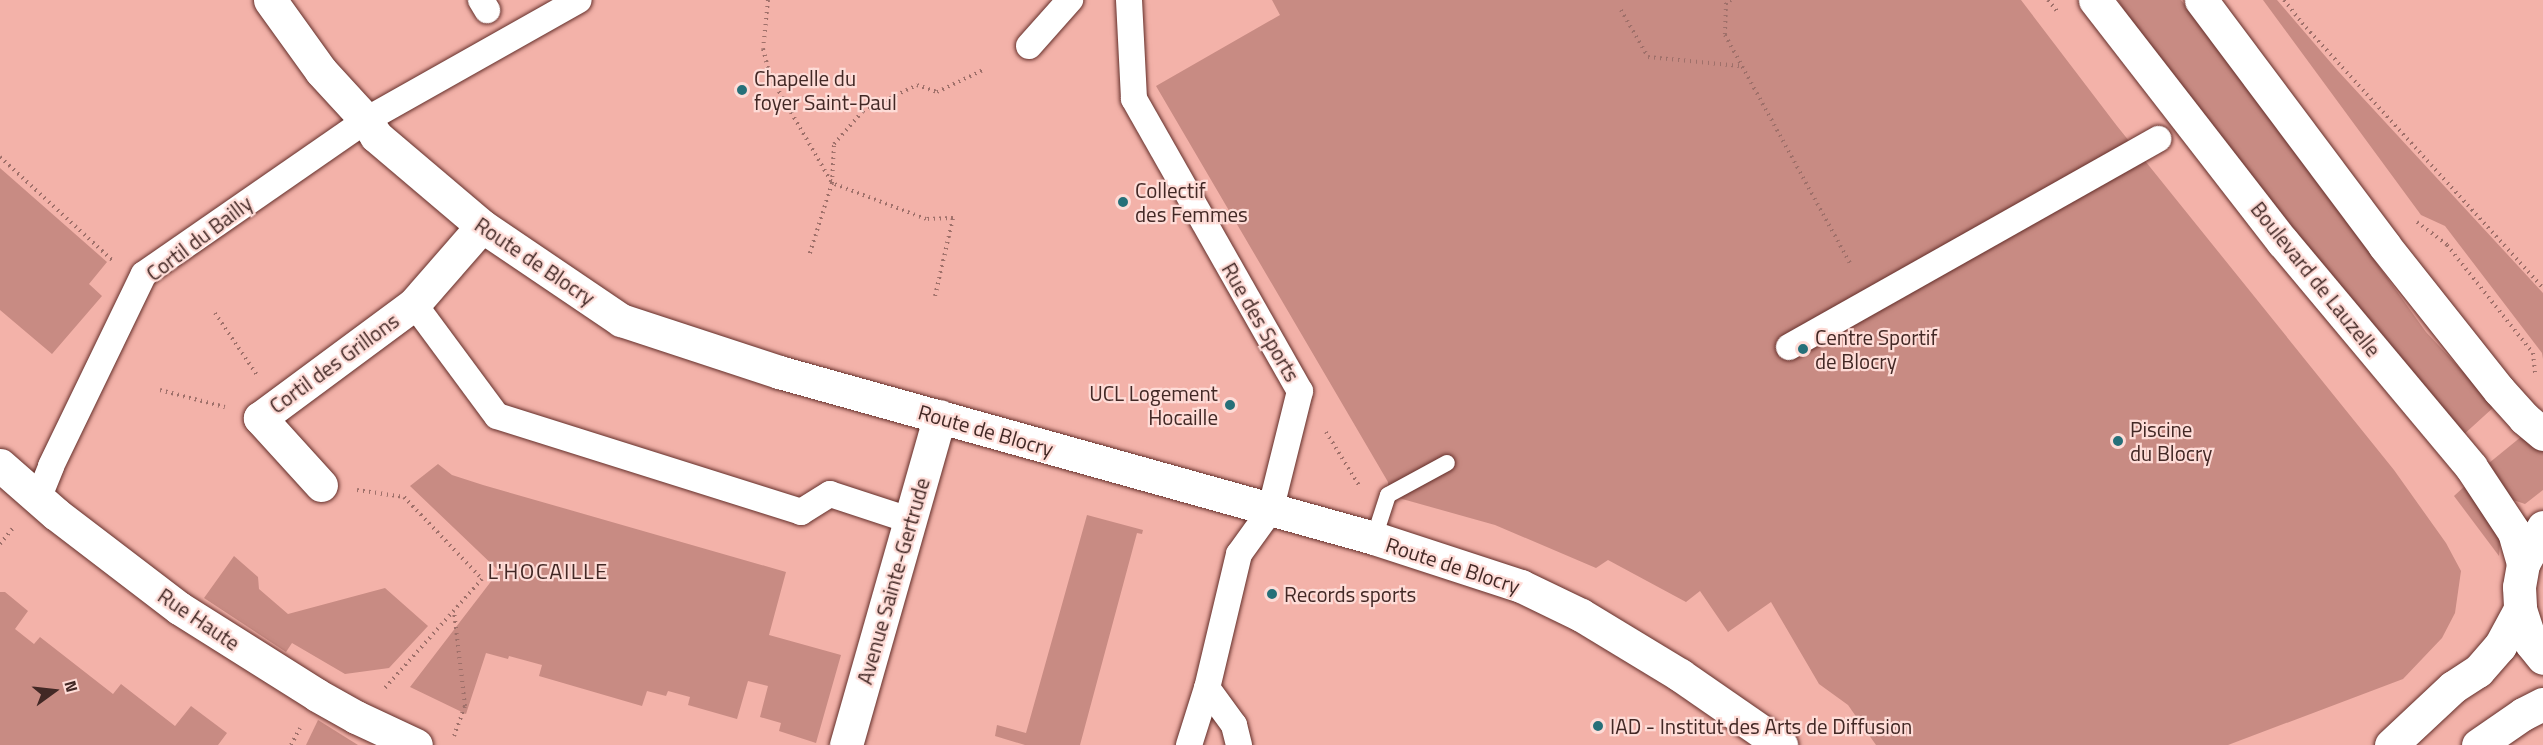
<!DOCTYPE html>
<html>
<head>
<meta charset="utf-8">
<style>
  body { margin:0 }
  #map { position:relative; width:2543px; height:745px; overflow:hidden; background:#f3b2a9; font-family:"Titillium Web",sans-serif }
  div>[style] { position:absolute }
  .green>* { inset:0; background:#c88b83 }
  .path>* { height:4px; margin-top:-2px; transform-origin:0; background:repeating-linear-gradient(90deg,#9f706a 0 1.5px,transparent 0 6px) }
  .roads { filter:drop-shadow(0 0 2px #632e29) drop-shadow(0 0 2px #632e29) }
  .service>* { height:16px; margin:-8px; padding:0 8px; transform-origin:8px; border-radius:8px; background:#fff }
  .pedestrian>* { height:26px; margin:-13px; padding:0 13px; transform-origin:13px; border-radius:13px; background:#fff }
  .minor>* { height:33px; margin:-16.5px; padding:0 16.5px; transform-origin:16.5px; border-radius:16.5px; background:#fff }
  .secondary>* { height:33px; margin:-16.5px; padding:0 16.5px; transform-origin:16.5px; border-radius:16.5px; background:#fff }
  .dots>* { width:16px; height:16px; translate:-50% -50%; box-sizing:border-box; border:3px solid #fedcd7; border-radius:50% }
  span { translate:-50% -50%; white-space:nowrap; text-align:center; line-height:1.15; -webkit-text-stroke:4.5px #fedcd7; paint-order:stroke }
  .poi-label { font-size:21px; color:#422825 }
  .left { translate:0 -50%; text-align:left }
  .right { translate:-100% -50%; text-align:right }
  .street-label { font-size:21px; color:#422825 }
  .neighbourhood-label { font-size:22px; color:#422825; letter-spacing:1.5px }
  .north { position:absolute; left:24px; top:661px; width:60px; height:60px; -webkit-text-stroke:4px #fedcd7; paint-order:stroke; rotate:75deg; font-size:16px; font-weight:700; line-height:24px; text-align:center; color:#422825 }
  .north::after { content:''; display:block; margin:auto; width:21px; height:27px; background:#422825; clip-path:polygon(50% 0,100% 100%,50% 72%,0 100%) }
</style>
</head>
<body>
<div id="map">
  <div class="green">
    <i style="clip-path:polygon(1272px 0,2021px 0,2117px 126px,2394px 470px,2446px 543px,2461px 571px,2455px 613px,2442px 638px,2403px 679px,2228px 745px,1876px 745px,1848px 705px,1819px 684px,1771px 602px,1728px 632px,1700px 591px,1686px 602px,1608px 560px,1596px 568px,1495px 525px,1388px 495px,1388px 482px,1156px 86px,1280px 15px)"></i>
    <i style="clip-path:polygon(2118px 0,2181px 0,2312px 173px,2426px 332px,2495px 406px,2461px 437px,2142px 40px)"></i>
    <i style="clip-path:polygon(2263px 0,2277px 0,2338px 71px,2543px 293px,2543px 359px,2542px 353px,2445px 226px,2421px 215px)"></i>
    <i style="clip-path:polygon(0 168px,107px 262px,89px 284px,102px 296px,52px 354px,0 310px)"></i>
    <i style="clip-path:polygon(2527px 432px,2543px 449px,2543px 490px,2525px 504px,2513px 500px,2489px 463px)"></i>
    <i style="clip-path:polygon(438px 464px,452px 475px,483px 485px,786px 572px,769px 635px,841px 655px,816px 743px,779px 731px,781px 723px,760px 717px,768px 686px,748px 681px,737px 719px,688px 705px,690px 697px,668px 691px,666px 696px,647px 691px,642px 706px,539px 676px,542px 665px,509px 656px,508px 659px,486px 653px,466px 714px,410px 687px,499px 571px,410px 486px)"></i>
    <i style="clip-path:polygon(2467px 484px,2487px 506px,2500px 542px,2499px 556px,2454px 496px)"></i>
    <i style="clip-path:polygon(1087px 515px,1143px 530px,1142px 534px,1137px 533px,1080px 745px,1025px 745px,995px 736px,997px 725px,1026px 733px)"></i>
    <i style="clip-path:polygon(234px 556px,258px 577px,259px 589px,288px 614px,385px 588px,428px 626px,389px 668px,345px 674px,292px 643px,286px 652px,204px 598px)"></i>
    <i style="clip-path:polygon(0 592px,5px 592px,28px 611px,15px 629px,34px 644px,40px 637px,113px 694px,121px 684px,175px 726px,191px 706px,227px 733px,218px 745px,0 745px)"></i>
    <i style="clip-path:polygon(318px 720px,358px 745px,306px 745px)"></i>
  </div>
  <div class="path">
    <i style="left:768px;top:0;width:49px;rotate:95.8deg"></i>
    <i style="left:763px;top:49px;width:28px;rotate:75deg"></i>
    <i style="left:770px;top:76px;width:124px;rotate:59.9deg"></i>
    <i style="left:832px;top:183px;width:77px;rotate:107.5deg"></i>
    <i style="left:1731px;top:0;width:6px;rotate:149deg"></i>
    <i style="left:1726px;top:3px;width:32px;rotate:92deg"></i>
    <i style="left:1725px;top:35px;width:260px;rotate:61.3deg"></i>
    <i style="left:2048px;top:0;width:14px;rotate:51deg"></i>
    <i style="left:2284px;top:0;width:29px;rotate:52deg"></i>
    <i style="left:2302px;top:23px;width:358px;rotate:47.7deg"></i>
    <i style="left:1621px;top:10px;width:54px;rotate:60.1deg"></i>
    <i style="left:1648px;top:57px;width:93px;rotate:5.5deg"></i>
    <i style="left:0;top:157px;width:152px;rotate:42.6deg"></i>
    <i style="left:2417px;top:222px;width:38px;rotate:37deg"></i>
    <i style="left:2447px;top:245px;width:138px;rotate:51.5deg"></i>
    <i style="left:2533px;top:353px;width:20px;rotate:84deg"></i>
    <i style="left:935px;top:296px;width:80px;rotate:-77deg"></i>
    <i style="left:953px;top:218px;width:27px;rotate:178deg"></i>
    <i style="left:926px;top:219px;width:101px;rotate:-159deg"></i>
    <i style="left:832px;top:183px;width:39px;rotate:-87deg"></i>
    <i style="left:834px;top:144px;width:44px;rotate:-48.7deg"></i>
    <i style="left:863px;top:111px;width:60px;rotate:-25.7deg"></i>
    <i style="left:917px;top:85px;width:21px;rotate:19deg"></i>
    <i style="left:937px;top:92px;width:51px;rotate:-25.6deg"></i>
    <i style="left:215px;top:313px;width:75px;rotate:55.9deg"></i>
    <i style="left:160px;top:390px;width:67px;rotate:14.7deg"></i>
    <i style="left:1326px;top:432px;width:65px;rotate:58.3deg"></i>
    <i style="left:357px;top:490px;width:48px;rotate:8.5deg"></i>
    <i style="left:404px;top:497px;width:113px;rotate:46.4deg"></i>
    <i style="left:482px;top:579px;width:147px;rotate:131.7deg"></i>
    <i style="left:0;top:544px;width:22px;rotate:-51deg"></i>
    <i style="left:454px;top:736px;width:32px;rotate:-70deg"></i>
    <i style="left:465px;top:706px;width:96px;rotate:-96.6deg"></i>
    <i style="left:291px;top:745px;width:19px;rotate:-62deg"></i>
  </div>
  <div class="roads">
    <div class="service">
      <i style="left:1374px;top:538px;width:45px;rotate:-72deg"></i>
      <i style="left:1388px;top:495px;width:67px;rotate:-28.5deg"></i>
    </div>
    <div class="pedestrian">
      <i style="left:481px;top:0;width:12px;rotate:59deg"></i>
      <i style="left:1129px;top:0;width:99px;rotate:87.1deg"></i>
      <i style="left:1134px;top:99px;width:336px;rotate:60.4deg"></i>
      <i style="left:1300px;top:391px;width:124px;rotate:104deg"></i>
      <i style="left:1270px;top:511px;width:53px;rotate:125.8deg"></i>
      <i style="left:1239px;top:554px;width:138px;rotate:103.4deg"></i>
      <i style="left:1207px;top:688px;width:60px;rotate:107.5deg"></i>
      <i style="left:1029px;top:46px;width:62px;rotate:-48.3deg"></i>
      <i style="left:414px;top:304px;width:139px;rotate:53.5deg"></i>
      <i style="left:497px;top:416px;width:319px;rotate:17.5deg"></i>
      <i style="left:801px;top:512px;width:34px;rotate:-32deg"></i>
      <i style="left:830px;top:494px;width:83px;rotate:18.2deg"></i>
      <i style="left:1789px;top:347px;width:424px;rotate:-29.4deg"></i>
      <i style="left:38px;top:499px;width:35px;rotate:-68deg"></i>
      <i style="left:51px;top:466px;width:213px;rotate:-64.2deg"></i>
      <i style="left:144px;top:274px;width:270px;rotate:-34.7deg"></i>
      <i style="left:366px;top:120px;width:244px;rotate:-29.4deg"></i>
      <i style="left:1207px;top:688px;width:46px;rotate:53.9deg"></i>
      <i style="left:1234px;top:725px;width:21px;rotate:76deg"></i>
    </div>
    <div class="minor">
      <i style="left:270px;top:0;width:87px;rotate:54.3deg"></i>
      <i style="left:321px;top:71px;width:67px;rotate:47.4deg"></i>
      <i style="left:366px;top:120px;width:19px;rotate:58deg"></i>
      <i style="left:376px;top:136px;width:139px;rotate:40.3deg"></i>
      <i style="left:482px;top:226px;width:168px;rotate:34.1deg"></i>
      <i style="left:621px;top:320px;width:166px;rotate:18.2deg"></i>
      <i style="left:779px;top:372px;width:618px;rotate:15.59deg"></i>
      <i style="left:1374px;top:538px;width:155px;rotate:18.1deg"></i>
      <i style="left:1521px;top:586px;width:67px;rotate:25.8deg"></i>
      <i style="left:1581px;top:615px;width:116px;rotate:31.2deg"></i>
      <i style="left:1680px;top:675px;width:123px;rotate:34.7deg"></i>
      <i style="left:0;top:465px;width:74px;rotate:41.2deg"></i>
      <i style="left:56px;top:514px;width:155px;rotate:37.4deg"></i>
      <i style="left:179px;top:608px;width:163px;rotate:32.2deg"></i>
      <i style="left:317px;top:695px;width:45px;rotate:29.4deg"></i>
      <i style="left:356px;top:717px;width:66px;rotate:25deg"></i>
      <i style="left:321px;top:485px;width:91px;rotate:-132.3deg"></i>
      <i style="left:260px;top:418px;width:192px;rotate:-36.5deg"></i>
      <i style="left:414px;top:304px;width:103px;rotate:-48.9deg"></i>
      <i style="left:846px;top:745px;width:342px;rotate:-74.1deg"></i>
      <i style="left:2391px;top:745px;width:85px;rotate:-43.1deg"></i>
      <i style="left:2453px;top:687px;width:30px;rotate:-33deg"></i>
      <i style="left:2478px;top:671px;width:33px;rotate:-49deg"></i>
      <i style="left:2500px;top:646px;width:42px;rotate:-61.6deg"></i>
      <i style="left:2478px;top:745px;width:55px;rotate:-34.6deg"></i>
      <i style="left:2523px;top:714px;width:22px;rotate:-27deg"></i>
    </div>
    <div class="secondary">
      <i style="left:2095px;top:0;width:306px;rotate:52.2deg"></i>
      <i style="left:2283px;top:242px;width:293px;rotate:50.1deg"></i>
      <i style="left:2471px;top:467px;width:78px;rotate:56.5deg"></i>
      <i style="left:2514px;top:532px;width:33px;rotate:74deg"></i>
      <i style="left:2201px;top:0;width:306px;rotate:53.2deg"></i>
      <i style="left:2384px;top:245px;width:185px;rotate:51.6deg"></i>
      <i style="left:2499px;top:390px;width:38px;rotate:48deg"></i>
      <i style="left:2524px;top:418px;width:25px;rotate:40deg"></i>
      <i style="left:2543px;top:527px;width:42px;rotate:118.4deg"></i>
      <i style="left:2523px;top:564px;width:23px;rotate:100deg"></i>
      <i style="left:2519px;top:587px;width:22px;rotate:87deg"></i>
      <i style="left:2520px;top:609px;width:36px;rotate:72deg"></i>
      <i style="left:2531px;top:643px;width:19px;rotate:51deg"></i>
    </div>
  </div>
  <div class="dots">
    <i style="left:742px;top:90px;background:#267079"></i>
    <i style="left:1123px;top:202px;background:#267079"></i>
    <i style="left:1803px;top:349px;background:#267079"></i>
    <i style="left:1230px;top:405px;background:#267079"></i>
    <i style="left:2118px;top:441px;background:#267079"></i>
    <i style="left:1272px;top:594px;background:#267079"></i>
    <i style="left:1598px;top:726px;background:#267079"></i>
  </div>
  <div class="poi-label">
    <span class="left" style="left:754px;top:90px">Chapelle du<br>foyer Saint-Paul</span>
    <span class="left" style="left:1135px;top:202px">Collectif<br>des Femmes</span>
    <span class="left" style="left:1815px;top:349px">Centre Sportif<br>de Blocry</span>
    <span class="right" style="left:1218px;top:405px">UCL Logement<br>Hocaille</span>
    <span class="left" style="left:2130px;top:441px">Piscine<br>du Blocry</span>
    <span class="left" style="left:1284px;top:594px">Records sports</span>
    <span class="left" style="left:1610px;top:726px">IAD - Institut des Arts de Diffusion</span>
  </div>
  <div class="street-label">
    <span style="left:199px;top:238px;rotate:-37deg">Cortil du Bailly</span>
    <span style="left:535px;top:261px;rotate:34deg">Route de Blocry</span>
    <span style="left:2316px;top:279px;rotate:51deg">Boulevard de Lauzelle</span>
    <span style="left:1261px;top:322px;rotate:60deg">Rue des Sports</span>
    <span style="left:334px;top:363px;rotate:-36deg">Cortil des Grillons</span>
    <span style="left:986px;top:430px;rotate:16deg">Route de Blocry</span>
    <span style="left:1453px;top:565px;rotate:18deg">Route de Blocry</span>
    <span style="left:893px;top:581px;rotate:-74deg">Avenue Sainte-Gertrude</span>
    <span style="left:199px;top:619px;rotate:34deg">Rue Haute</span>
  </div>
  <div class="neighbourhood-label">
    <span style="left:548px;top:572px">L'HOCAILLE</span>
  </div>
  <div class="north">N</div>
</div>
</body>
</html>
